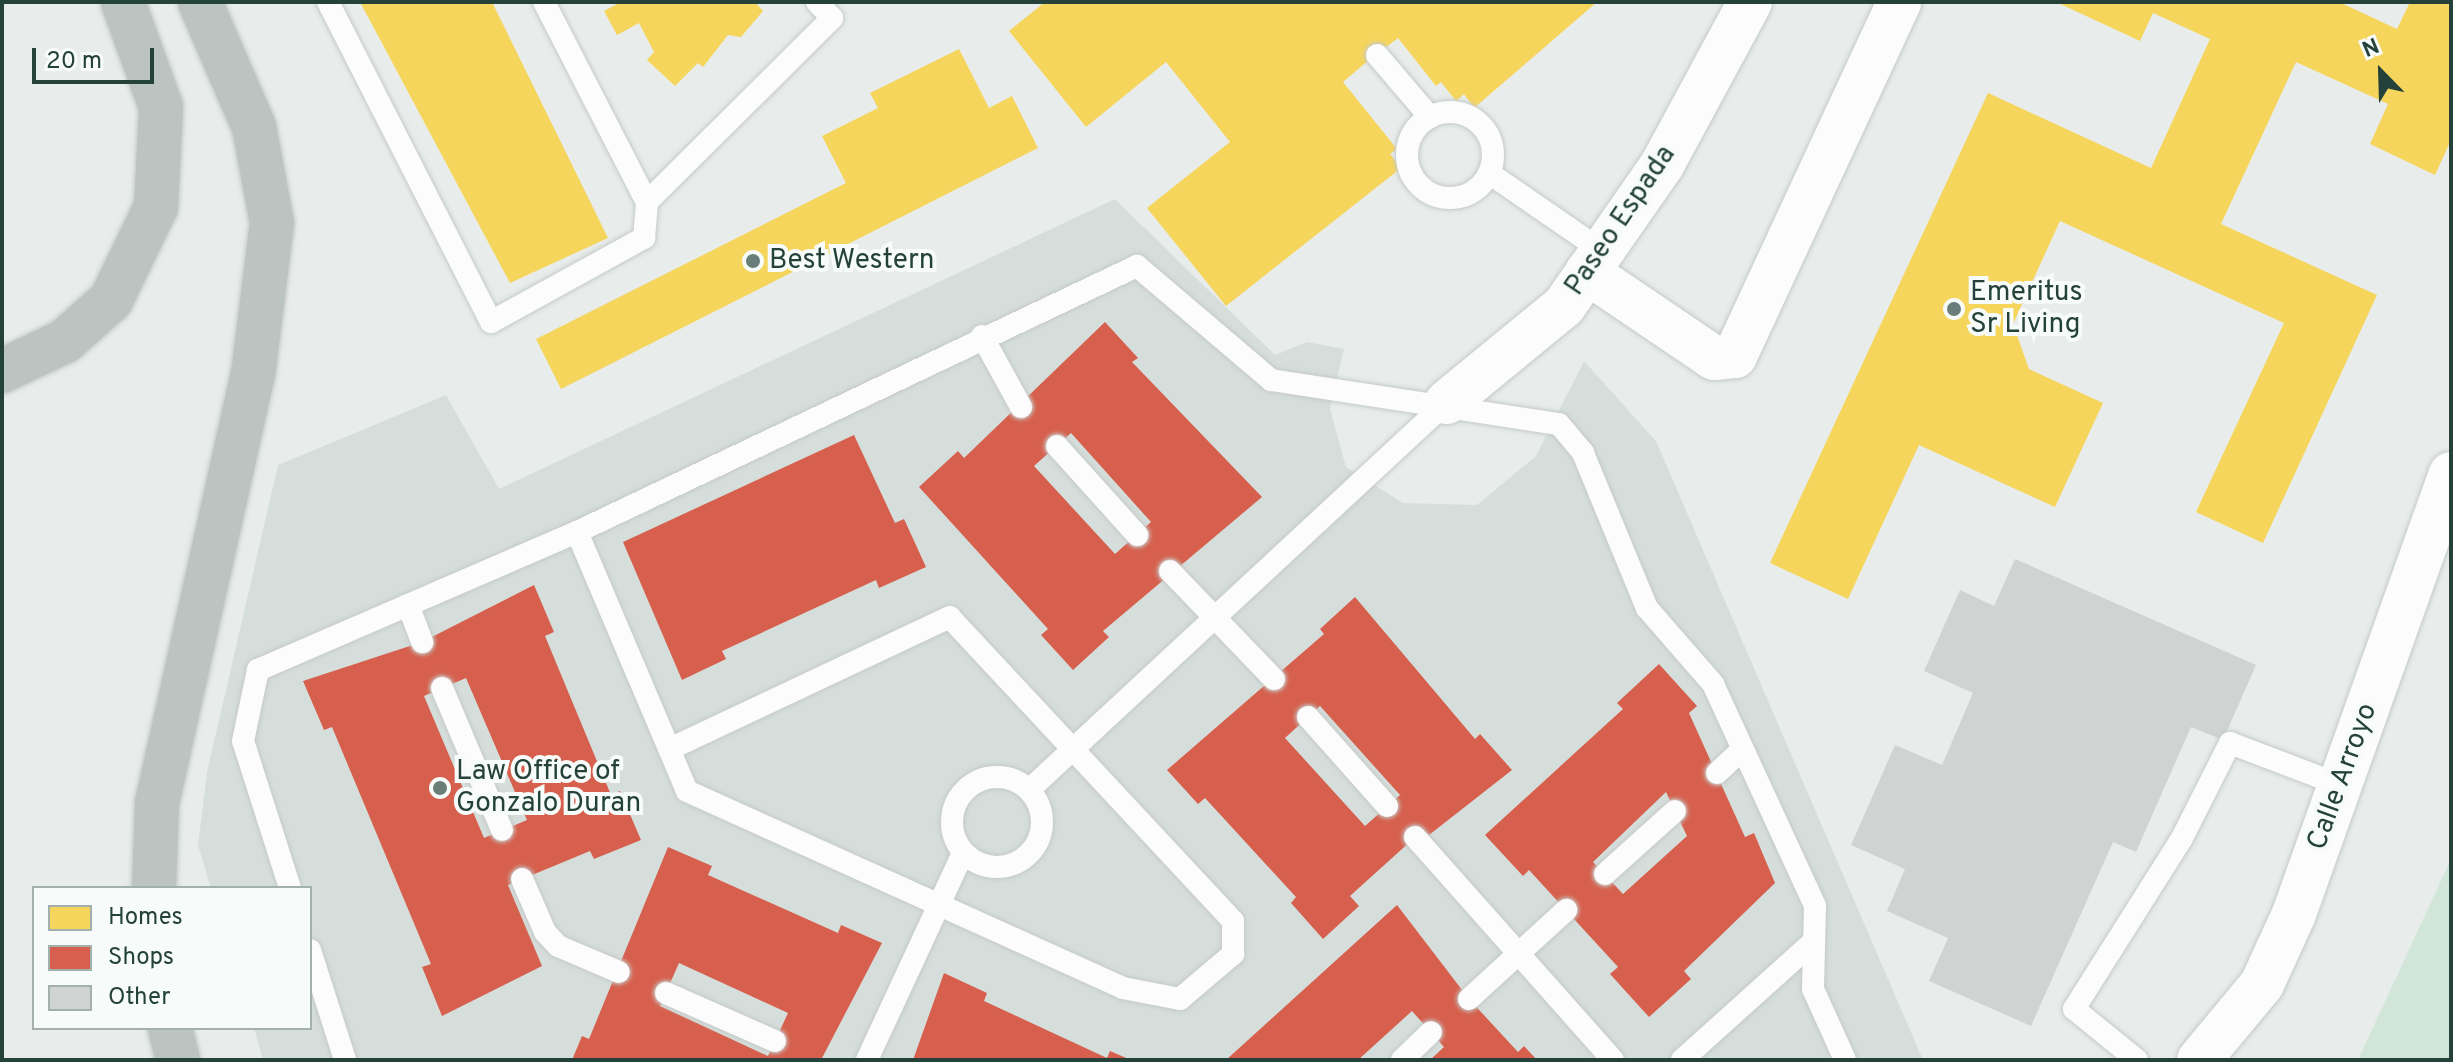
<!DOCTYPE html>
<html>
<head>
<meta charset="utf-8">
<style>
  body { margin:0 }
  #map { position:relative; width:2453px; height:1062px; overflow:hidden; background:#e8edeb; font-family:Overpass,sans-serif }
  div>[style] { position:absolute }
  .built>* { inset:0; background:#d6dedb }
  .green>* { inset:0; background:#d1e6d8 }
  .homes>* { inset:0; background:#f6d55c }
  .shops>* { inset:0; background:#d6604d }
  .building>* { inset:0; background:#cfd4d2 }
  .roads { filter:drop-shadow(0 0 2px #c5cac8) drop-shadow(0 0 2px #c5cac8) }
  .service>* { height:22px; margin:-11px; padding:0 11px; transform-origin:11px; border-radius:11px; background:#fcfcfc }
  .service>.ring { margin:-11px; padding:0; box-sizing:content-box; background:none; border:22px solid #fcfcfc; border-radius:50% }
  .minor>* { height:44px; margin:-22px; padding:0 22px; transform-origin:22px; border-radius:22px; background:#fcfcfc }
  .tertiary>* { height:44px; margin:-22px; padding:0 22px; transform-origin:22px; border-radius:22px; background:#fcfcfc }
  .motorway>* { height:44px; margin:-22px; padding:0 22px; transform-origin:22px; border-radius:22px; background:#bcc4c2 }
  .dots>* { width:22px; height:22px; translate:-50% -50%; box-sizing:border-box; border:4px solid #f7fbf9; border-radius:50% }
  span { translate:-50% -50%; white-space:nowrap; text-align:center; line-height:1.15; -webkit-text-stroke:8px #f7fbf9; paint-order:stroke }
  .street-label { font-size:28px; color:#24423a }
  .poi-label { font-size:28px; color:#24423a }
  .left { translate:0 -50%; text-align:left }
  .frame { position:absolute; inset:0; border:4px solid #24423a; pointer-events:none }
  .legend { position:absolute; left:32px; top:886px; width:280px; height:144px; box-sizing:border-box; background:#f7fbf9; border:2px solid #a3b1ad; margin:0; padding:10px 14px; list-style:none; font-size:24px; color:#24423a }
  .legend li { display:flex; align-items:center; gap:16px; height:40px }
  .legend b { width:40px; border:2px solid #a3b1ad }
  .north { position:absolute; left:2341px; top:32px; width:80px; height:80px; -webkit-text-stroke:6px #f7fbf9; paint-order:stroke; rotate:337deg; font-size:22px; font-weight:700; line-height:32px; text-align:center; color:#24423a }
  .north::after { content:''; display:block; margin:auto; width:28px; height:36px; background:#24423a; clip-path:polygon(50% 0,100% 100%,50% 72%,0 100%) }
  .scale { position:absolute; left:32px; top:48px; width:122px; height:36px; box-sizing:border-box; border:4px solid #24423a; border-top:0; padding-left:10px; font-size:24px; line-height:28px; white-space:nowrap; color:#24423a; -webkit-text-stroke:6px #f7fbf9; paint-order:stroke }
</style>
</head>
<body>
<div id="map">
  <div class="built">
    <i style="clip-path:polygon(1115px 199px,1275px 355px,1307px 342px,1344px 349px,1330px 409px,1346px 467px,1403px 503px,1477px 505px,1536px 456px,1584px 361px,1656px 441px,1923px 1060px,263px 1060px,254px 1028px,310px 1028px,310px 888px,211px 888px,198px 845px,207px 772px,278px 465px,446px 395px,499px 489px)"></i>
  </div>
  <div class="green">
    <i style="clip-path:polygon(2451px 859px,2451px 1060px,2358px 1060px)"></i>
  </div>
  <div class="homes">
    <i style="clip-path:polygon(360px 2px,492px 2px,608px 238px,510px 283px)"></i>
    <i style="clip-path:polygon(621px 2px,755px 2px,763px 11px,741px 37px,728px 35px,703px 67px,698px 63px,675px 86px,647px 60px,654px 52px,639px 23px,617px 35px,604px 11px)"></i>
    <i style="clip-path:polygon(1045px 2px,1597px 2px,1474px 108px,1464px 94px,1456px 101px,1441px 82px,1436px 86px,1398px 38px,1363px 65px,1343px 82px,1397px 149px,1390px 154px,1401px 168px,1226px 306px,1147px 208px,1230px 142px,1166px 62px,1086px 127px,1009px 31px)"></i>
    <i style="clip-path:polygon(2056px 2px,2339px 2px,2397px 29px,2410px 2px,2451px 2px,2451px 140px,2435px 175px,2370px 144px,2388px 104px,2296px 62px,2221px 224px,2377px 295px,2263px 543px,2196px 512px,2284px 323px,2060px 221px,2013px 324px,2029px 369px,2103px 403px,2055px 507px,1919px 445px,1848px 599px,1770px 563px,1988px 93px,2151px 168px,2210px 39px,2153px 13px,2140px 41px)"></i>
    <i style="clip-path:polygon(959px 49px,989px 108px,1012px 96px,1038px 148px,561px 389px,536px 339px,846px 183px,822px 136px,878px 108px,870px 93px)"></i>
  </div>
  <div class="shops">
    <i style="clip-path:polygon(evenodd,1105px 322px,1138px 358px,1132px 362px,1262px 497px,1103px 631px,1109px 637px,1073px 670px,1041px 635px,1048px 629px,919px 487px,958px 451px,964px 458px,1105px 322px,1071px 433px,1151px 522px,1115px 554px,1034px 466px,1071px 433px)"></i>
    <i style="clip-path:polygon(854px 435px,895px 523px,904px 519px,926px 567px,879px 588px,876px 580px,722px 651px,726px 659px,682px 680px,623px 542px)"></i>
    <i style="clip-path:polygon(evenodd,534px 585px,554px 632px,545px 636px,611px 795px,620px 791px,641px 840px,594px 859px,590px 851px,508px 885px,542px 966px,442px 1016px,422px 967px,431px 964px,332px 727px,324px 730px,303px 681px,422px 642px,534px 585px,466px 678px,527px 820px,484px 838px,424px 696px,466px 678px)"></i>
    <i style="clip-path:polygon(evenodd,1355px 597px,1475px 739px,1480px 734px,1512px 770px,1429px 835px,1423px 830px,1350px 896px,1359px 906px,1323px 939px,1291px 903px,1296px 897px,1205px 798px,1198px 804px,1167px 770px,1324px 634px,1320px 629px,1355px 597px,1320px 706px,1400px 795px,1365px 826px,1285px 738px,1320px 706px)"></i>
    <i style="clip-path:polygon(evenodd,1659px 664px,1697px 706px,1689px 713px,1745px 837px,1754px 833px,1775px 883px,1684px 971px,1691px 979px,1649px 1017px,1610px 974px,1618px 967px,1529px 870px,1523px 876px,1485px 835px,1623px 709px,1617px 703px,1659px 664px,1666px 792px,1687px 836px,1623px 894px,1593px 862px,1666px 792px)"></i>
    <i style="clip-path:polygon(evenodd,668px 847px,712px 866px,708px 875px,838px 933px,841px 925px,882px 943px,821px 1060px,572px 1060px,582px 1036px,589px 1039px,668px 847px,679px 963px,788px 1013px,768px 1056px,660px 1006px,679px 963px)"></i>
    <i style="clip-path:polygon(1397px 905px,1469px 999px,1518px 1052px,1524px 1046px,1537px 1060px,1430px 1060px,1444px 1047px,1412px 1011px,1358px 1060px,1226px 1060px)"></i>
    <i style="clip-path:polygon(944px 973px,987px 993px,984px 1001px,1107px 1058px,1110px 1051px,1131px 1060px,913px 1060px)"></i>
  </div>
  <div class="building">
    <i style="clip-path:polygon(2015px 559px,2256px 665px,2223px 740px,2191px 727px,2136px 852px,2113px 842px,2031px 1026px,1929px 981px,1948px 938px,1887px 911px,1905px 869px,1851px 845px,1895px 745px,1942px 765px,1973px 693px,1924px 671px,1960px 590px,1994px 606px)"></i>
  </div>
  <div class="roads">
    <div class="service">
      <i style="left:328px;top:2px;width:359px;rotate:63deg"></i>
      <i style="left:491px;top:322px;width:175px;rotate:-28.8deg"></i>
      <i style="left:644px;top:238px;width:36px;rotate:-85deg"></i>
      <i style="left:544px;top:2px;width:225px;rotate:62.8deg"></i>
      <i style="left:647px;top:202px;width:261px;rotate:-44.8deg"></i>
      <i style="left:832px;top:18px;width:22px;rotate:-133deg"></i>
      <i style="left:1377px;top:55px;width:82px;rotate:49.5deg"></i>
      <i class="ring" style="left:1407px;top:112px;width:64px;height:64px"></i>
      <i style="left:1489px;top:173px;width:137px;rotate:34.6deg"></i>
      <i style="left:982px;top:336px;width:81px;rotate:61.2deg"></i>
      <i style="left:1057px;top:446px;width:120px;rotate:48deg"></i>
      <i style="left:577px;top:532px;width:281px;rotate:67deg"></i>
      <i style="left:687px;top:791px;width:478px;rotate:24.3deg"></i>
      <i style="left:1123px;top:988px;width:58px;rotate:10.9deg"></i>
      <i style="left:1180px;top:999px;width:70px;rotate:-40.3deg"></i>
      <i style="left:1233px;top:954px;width:33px;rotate:-90deg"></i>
      <i style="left:1233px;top:921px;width:415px;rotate:-133deg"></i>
      <i style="left:950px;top:617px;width:310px;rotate:154.8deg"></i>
      <i style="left:1170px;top:571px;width:150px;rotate:46.1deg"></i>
      <i style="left:408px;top:605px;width:40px;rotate:69deg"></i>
      <i style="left:442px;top:688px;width:154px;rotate:67.1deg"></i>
      <i style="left:1308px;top:717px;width:119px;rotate:48.4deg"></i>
      <i style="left:1717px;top:773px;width:35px;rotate:-43deg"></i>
      <i class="ring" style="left:952px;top:777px;width:68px;height:68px"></i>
      <i style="left:1029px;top:790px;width:570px;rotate:-42.87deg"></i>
      <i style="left:1415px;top:837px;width:298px;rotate:48.4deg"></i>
      <i style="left:1605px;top:874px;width:94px;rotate:-42deg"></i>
      <i style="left:522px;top:879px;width:58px;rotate:66.5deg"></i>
      <i style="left:545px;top:932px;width:19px;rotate:47deg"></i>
      <i style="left:558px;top:946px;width:66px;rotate:23.1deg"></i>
      <i style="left:290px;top:888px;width:154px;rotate:-107.7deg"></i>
      <i style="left:243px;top:741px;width:73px;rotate:-78.1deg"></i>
      <i style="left:258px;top:670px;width:348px;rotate:-23.4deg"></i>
      <i style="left:577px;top:532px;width:620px;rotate:-25.41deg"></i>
      <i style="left:1137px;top:266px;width:176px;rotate:40.4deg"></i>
      <i style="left:1271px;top:380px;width:291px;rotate:8.7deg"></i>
      <i style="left:1559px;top:424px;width:38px;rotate:50deg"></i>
      <i style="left:1583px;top:453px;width:168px;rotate:67.6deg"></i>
      <i style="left:1647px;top:608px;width:101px;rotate:49deg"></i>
      <i style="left:1713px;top:684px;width:244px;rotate:65.3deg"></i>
      <i style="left:1815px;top:906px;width:83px;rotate:91.4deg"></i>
      <i style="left:1813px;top:989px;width:78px;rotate:65.7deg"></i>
      <i style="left:310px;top:950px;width:115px;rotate:72.3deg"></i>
      <i style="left:666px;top:993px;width:119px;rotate:23.8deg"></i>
      <i style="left:1469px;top:999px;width:132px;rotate:-42.5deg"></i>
      <i style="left:867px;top:1060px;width:228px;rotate:-65.1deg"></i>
      <i style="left:1402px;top:1060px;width:40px;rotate:-44deg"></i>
      <i style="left:1682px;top:1060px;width:176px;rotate:-42deg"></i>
      <i style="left:2137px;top:1060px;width:81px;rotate:-141deg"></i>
      <i style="left:2074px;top:1009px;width:200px;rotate:-57.7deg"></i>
      <i style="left:2181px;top:840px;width:109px;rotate:-63.2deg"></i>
      <i style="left:2230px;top:743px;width:118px;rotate:20.9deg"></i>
    </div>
    <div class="minor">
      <i style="left:1587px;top:272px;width:153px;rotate:34.1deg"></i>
      <i style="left:1714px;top:358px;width:21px;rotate:-5deg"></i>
      <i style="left:1735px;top:356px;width:390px;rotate:-65.1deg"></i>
      <i style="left:1447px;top:402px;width:151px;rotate:-39.4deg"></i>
      <i style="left:1564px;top:306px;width:172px;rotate:-55.2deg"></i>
      <i style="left:1662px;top:165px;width:185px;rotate:-61.6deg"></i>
    </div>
    <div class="tertiary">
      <i style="left:2199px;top:1060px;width:99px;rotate:-50.3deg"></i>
      <i style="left:2262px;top:984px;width:77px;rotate:-65.4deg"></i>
      <i style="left:2294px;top:914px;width:467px;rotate:-70.4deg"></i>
    </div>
    <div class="motorway">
      <i style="left:2px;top:371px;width:70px;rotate:-25.5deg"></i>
      <i style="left:65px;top:341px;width:62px;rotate:-41.7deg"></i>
      <i style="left:111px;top:300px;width:103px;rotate:-64.2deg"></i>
      <i style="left:156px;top:207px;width:100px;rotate:-87.1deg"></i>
      <i style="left:161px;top:107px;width:112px;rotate:-109.9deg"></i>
      <i style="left:154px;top:888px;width:85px;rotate:-88deg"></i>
      <i style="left:157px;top:803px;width:439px;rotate:-77.4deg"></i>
      <i style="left:253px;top:375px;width:153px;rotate:-82.9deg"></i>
      <i style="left:272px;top:223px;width:98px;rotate:-100.6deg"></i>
      <i style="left:254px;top:127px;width:136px;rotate:-113.4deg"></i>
      <i style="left:170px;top:1028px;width:33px;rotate:76deg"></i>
    </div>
  </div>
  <div class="dots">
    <i style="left:753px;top:261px;background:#697e78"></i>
    <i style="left:1954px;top:309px;background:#697e78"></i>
    <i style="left:440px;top:788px;background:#697e78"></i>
  </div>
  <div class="street-label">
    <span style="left:1621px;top:221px;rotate:-56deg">Paseo Espada</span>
    <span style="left:2343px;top:777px;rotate:-70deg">Calle Arroyo</span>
  </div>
  <div class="poi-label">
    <span class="left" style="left:769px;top:261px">Best Western</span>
    <span class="left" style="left:1970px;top:309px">Emeritus<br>Sr Living</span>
    <span class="left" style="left:456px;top:788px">Law Office of<br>Gonzalo Duran</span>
  </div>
  <div class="frame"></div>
  <ul class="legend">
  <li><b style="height:22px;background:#f6d55c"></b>Homes</li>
  <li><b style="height:22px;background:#d6604d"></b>Shops</li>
  <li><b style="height:22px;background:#cfd4d2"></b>Other</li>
  </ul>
  <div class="north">N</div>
  <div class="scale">20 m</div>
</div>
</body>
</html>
